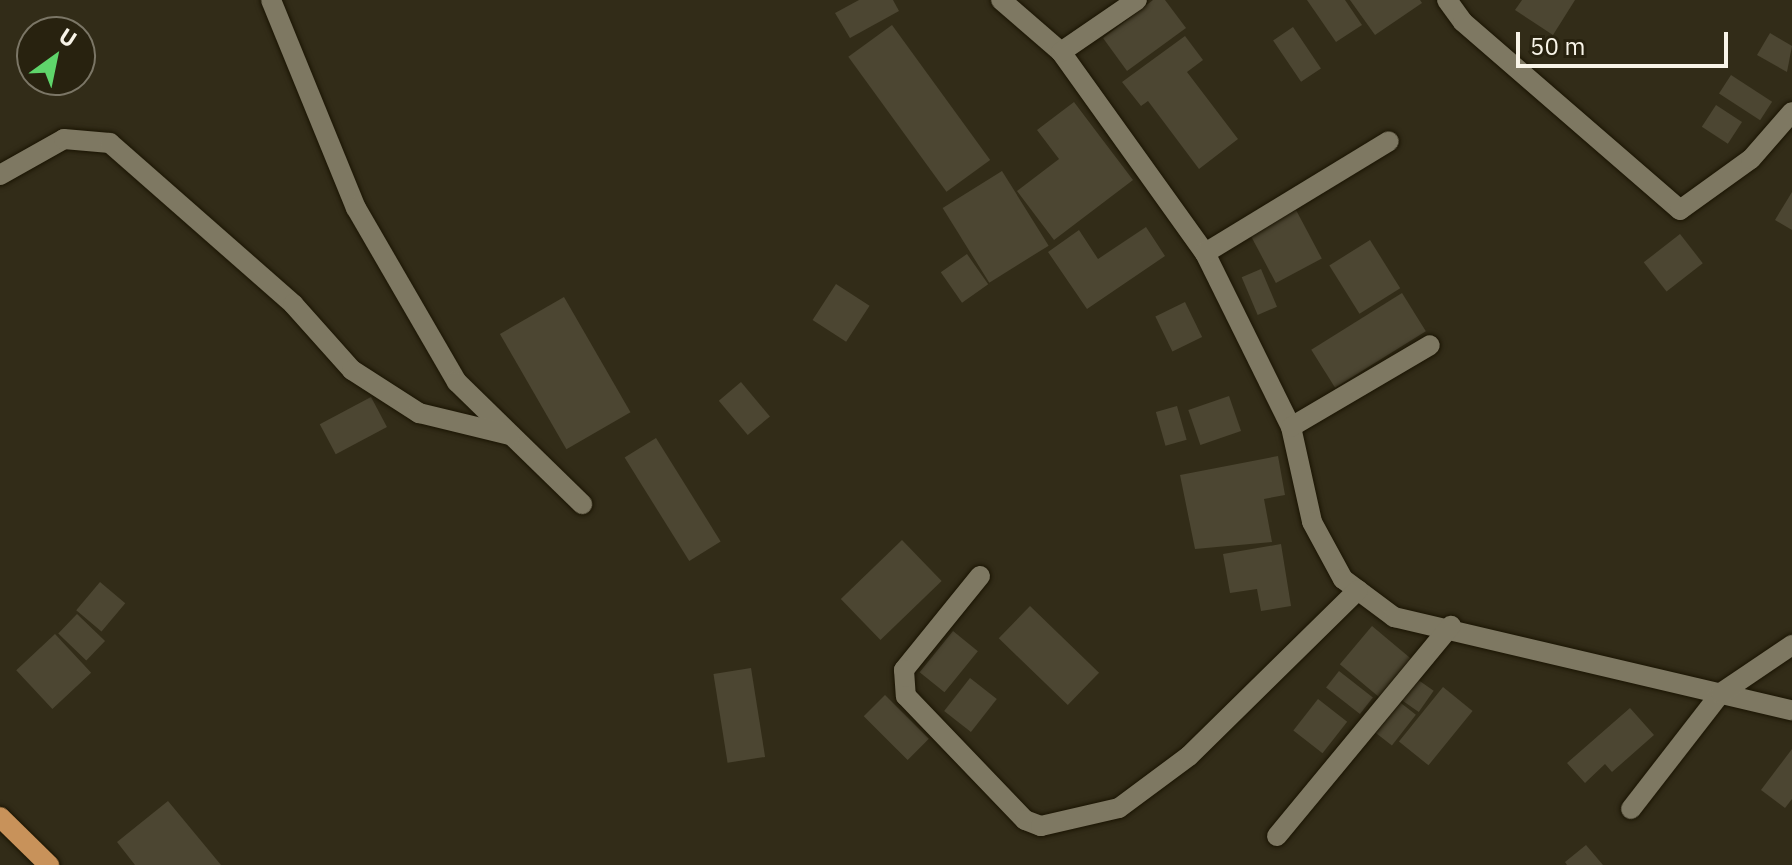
<!DOCTYPE html>
<html>
<head>
<meta charset="utf-8">
<style>
  body { margin:0 }
  #map { position:relative; width:1792px; height:865px; overflow:hidden; background:#322c18; font-family:"IBM Plex Sans",sans-serif }
  div>[style] { position:absolute }
  .building>* { inset:0; background:#4c4632; transform-origin:0 0 }
  .roads { filter:drop-shadow(0 0 2px #1a1403) drop-shadow(0 0 2px #1a1403) }
  .minor>* { height:20px; margin:-10px; padding:0 10px; transform-origin:10px; border-radius:10px; background:#7e7862 }
  .major>* { height:20px; margin:-10px; padding:0 10px; transform-origin:10px; border-radius:10px; background:#c8925a }
  span { translate:-50% -50%; white-space:nowrap; text-align:center; line-height:1.15; -webkit-text-stroke:7px #28220f; paint-order:stroke }
  .north { position:absolute; left:16px; top:16px; width:80px; height:80px; box-sizing:border-box; background:#28220f; border:2px solid #7b7666; border-radius:50%; rotate:33deg; font-size:22px; font-weight:700; line-height:32px; text-align:center; color:#f8f4e8 }
  .north::after { content:''; display:block; margin:auto; width:28px; height:36px; background:#5fd56b; clip-path:polygon(50% 0,100% 100%,50% 72%,0 100%) }
  .scale { position:absolute; left:1516px; top:32px; width:212px; height:36px; box-sizing:border-box; border:4px solid #f8f4e8; border-top:0; padding-left:10px; font-size:24px; line-height:28px; white-space:nowrap; color:#f8f4e8; -webkit-text-stroke:6px #28220f; paint-order:stroke }
</style>
</head>
<body>
<div id="map">
  <div class="building">
    <i style="clip-path:polygon(859px 0,893px 0,899px 11px,850px 38px,835px 13px)"></i>
    <i style="clip-path:polygon(1153px 0,1165px 0,1186px 28px,1127px 71px,1103px 38px)"></i>
    <i style="clip-path:polygon(1307px 0,1345px 0,1362px 25px,1336px 42px)"></i>
    <i style="clip-path:polygon(1350px 0,1420px 0,1422px 3px,1375px 35px)"></i>
    <i style="clip-path:polygon(1522px 0,1575px 0,1553px 35px,1515px 10px)"></i>
    <i style="left:892px;top:25px;width:167px;height:54px;rotate:54deg"></i>
    <i style="left:1293px;top:27px;width:50px;height:24px;rotate:56deg"></i>
    <i style="clip-path:polygon(1770px 33px,1792px 46px,1787px 72px,1757px 55px)"></i>
    <i style="clip-path:polygon(1185px 36px,1203px 60px,1187px 72px,1238px 139px,1199px 169px,1148px 101px,1141px 106px,1122px 82px)"></i>
    <i style="left:1731px;top:75px;width:49px;height:22px;rotate:33deg"></i>
    <i style="clip-path:polygon(1074px 102px,1133px 180px,1054px 240px,1017px 191px,1059px 159px,1037px 130px)"></i>
    <i style="left:1716px;top:105px;width:31px;height:26px;rotate:33deg"></i>
    <i style="left:1002px;top:171px;width:88px;height:70px;rotate:58deg"></i>
    <i style="clip-path:polygon(1792px 192px,1792px 230px,1775px 220px)"></i>
    <i style="left:1296px;top:210px;width:55px;height:52px;rotate:62deg"></i>
    <i style="clip-path:polygon(1146px 227px,1165px 256px,1087px 309px,1048px 252px,1079px 230px,1098px 259px)"></i>
    <i style="left:1680px;top:234px;width:37px;height:46px;rotate:52deg"></i>
    <i style="left:1370px;top:240px;width:57px;height:48px;rotate:58deg"></i>
    <i style="left:967px;top:254px;width:37px;height:32px;rotate:55deg"></i>
    <i style="left:1261px;top:269px;width:41px;height:21px;rotate:67deg"></i>
    <i style="left:836px;top:284px;width:40px;height:43px;rotate:33deg"></i>
    <i style="left:1402px;top:293px;width:45px;height:107px;rotate:58deg"></i>
    <i style="left:564px;top:297px;width:133px;height:74px;rotate:60deg"></i>
    <i style="left:1185px;top:302px;width:39px;height:33px;rotate:64deg"></i>
    <i style="left:741px;top:382px;width:45px;height:29px;rotate:50deg"></i>
    <i style="left:1229px;top:396px;width:37px;height:43px;rotate:71deg"></i>
    <i style="left:371px;top:397px;width:34px;height:58px;rotate:62deg"></i>
    <i style="left:1177px;top:406px;width:35px;height:22px;rotate:74deg"></i>
    <i style="left:656px;top:438px;width:122px;height:37px;rotate:58deg"></i>
    <i style="clip-path:polygon(1278px 456px,1285px 495px,1264px 499px,1272px 542px,1195px 549px,1180px 475px)"></i>
    <i style="left:902px;top:540px;width:57px;height:85px;rotate:46deg"></i>
    <i style="clip-path:polygon(1281px 544px,1291px 606px,1261px 611px,1257px 589px,1230px 593px,1223px 554px)"></i>
    <i style="left:100px;top:582px;width:33px;height:37px;rotate:40deg"></i>
    <i style="left:1030px;top:606px;width:96px;height:45px;rotate:44deg"></i>
    <i style="left:77px;top:614px;width:39px;height:27px;rotate:44deg"></i>
    <i style="left:1372px;top:626px;width:53px;height:50px;rotate:40deg"></i>
    <i style="left:953px;top:631px;width:32px;height:53px;rotate:39deg"></i>
    <i style="left:55px;top:634px;width:53px;height:53px;rotate:47deg"></i>
    <i style="left:751px;top:668px;width:90px;height:38px;rotate:81deg"></i>
    <i style="left:1339px;top:671px;width:43px;height:21px;rotate:38deg"></i>
    <i style="left:1414px;top:677px;width:24px;height:26px;rotate:35deg"></i>
    <i style="left:970px;top:678px;width:34px;height:42px;rotate:38deg"></i>
    <i style="left:1443px;top:687px;width:38px;height:70px;rotate:39deg"></i>
    <i style="left:885px;top:695px;width:62px;height:30px;rotate:45deg"></i>
    <i style="left:1318px;top:699px;width:37px;height:40px;rotate:38deg"></i>
    <i style="left:1397px;top:700px;width:24px;height:39px;rotate:38deg"></i>
    <i style="clip-path:polygon(1630px 708px,1654px 735px,1612px 772px,1605px 764px,1585px 783px,1567px 763px)"></i>
    <i style="clip-path:polygon(1792px 749px,1792px 799px,1785px 808px,1761px 790px)"></i>
    <i style="clip-path:polygon(168px 801px,221px 865px,135px 865px,117px 842px)"></i>
    <i style="clip-path:polygon(1586px 845px,1603px 865px,1567px 865px,1565px 862px)"></i>
  </div>
  <div class="roads">
    <div class="minor">
      <i style="left:271px;top:0;width:225px;rotate:67.8deg"></i>
      <i style="left:356px;top:208px;width:201px;rotate:59.9deg"></i>
      <i style="left:457px;top:382px;width:175px;rotate:44.3deg"></i>
      <i style="left:1001px;top:0;width:79px;rotate:40.9deg"></i>
      <i style="left:1061px;top:52px;width:247px;rotate:54.4deg"></i>
      <i style="left:1205px;top:253px;width:194px;rotate:63.7deg"></i>
      <i style="left:1291px;top:427px;width:97px;rotate:77.5deg"></i>
      <i style="left:1312px;top:522px;width:65px;rotate:61.5deg"></i>
      <i style="left:1343px;top:579px;width:64px;rotate:36.7deg"></i>
      <i style="left:1394px;top:617px;width:409px;rotate:13.2deg"></i>
      <i style="left:1447px;top:0;width:27px;rotate:54deg"></i>
      <i style="left:1463px;top:22px;width:287px;rotate:40.9deg"></i>
      <i style="left:1680px;top:210px;width:87px;rotate:-35.7deg"></i>
      <i style="left:1751px;top:159px;width:62px;rotate:-48.9deg"></i>
      <i style="left:1061px;top:52px;width:92px;rotate:-34.4deg"></i>
      <i style="left:0;top:175px;width:73px;rotate:-29.4deg"></i>
      <i style="left:64px;top:139px;width:46px;rotate:5deg"></i>
      <i style="left:110px;top:143px;width:244px;rotate:41.3deg"></i>
      <i style="left:293px;top:304px;width:89px;rotate:48.2deg"></i>
      <i style="left:352px;top:370px;width:80px;rotate:32.7deg"></i>
      <i style="left:419px;top:413px;width:94px;rotate:13.6deg"></i>
      <i style="left:1205px;top:253px;width:215px;rotate:-31.3deg"></i>
      <i style="left:1291px;top:427px;width:161px;rotate:-30.5deg"></i>
      <i style="left:980px;top:576px;width:121px;rotate:129deg"></i>
      <i style="left:904px;top:670px;width:26px;rotate:86deg"></i>
      <i style="left:906px;top:696px;width:172px;rotate:46.2deg"></i>
      <i style="left:1025px;top:820px;width:17px;rotate:21deg"></i>
      <i style="left:1041px;top:826px;width:80px;rotate:-13deg"></i>
      <i style="left:1119px;top:808px;width:87px;rotate:-36.6deg"></i>
      <i style="left:1189px;top:756px;width:237px;rotate:-44.5deg"></i>
      <i style="left:1631px;top:809px;width:147px;rotate:-52.2deg"></i>
      <i style="left:1721px;top:693px;width:86px;rotate:-34.1deg"></i>
      <i style="left:1277px;top:836px;width:273px;rotate:-50.4deg"></i>
    </div>
    <div class="major">
      <i style="left:0;top:817px;width:69px;rotate:44.4deg"></i>
    </div>
  </div>
  <div class="north">U</div>
  <div class="scale">50 m</div>
</div>
</body>
</html>
